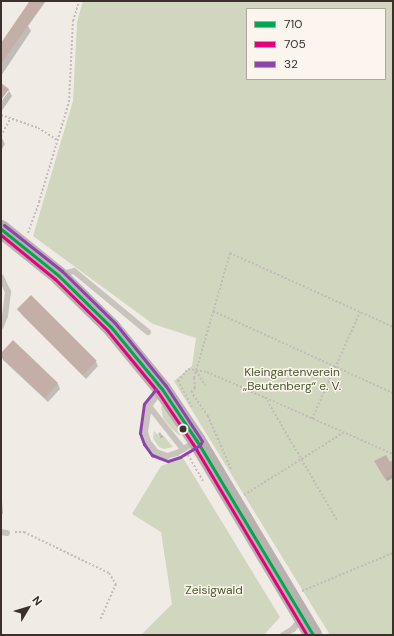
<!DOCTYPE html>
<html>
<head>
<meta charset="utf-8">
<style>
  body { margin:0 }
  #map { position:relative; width:394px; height:636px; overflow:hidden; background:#f0ebe5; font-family:"DM Sans",sans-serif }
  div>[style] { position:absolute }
  .green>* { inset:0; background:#d1d6bf }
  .shadow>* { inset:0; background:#0003 }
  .building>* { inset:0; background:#c3afa7; transform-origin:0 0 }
  .path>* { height:2px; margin-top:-1px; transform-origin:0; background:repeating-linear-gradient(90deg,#c2bbb6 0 2px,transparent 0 4px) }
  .service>* { height:6px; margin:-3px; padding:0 3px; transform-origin:3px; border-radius:3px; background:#c9c3be }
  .primary>* { height:18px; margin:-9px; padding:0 9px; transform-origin:9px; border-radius:9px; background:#b8b1ad }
  .bus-1>* { height:3px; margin:-1.5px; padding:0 1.5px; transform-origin:1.5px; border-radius:1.5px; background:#00a651 }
  .bus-2>* { height:3px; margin:-1.5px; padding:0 1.5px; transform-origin:1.5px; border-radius:1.5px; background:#e5007d }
  .bus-3>* { height:3px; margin:-1.5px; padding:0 1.5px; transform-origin:1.5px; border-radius:1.5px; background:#8e44ad }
  .dots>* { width:11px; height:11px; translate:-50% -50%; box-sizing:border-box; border:2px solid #fbf5ee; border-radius:50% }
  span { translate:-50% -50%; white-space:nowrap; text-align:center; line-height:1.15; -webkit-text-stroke:3px #fbf5ee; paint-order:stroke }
  .park-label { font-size:12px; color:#4a5a2e }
  .frame { position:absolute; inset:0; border:2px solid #3b302b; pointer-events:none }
  .legend { position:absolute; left:246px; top:8px; width:140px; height:72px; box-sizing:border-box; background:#fbf5ee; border:1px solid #aea6a0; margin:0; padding:5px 7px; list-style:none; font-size:12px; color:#3b302b }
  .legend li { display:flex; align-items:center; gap:8px; height:20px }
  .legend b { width:20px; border:1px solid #aea6a0 }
  .north { position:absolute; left:8px; top:588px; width:40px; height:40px; -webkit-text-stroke:3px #fbf5ee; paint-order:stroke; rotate:52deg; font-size:11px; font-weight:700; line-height:16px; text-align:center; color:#3b302b }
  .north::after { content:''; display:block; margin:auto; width:14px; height:18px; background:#3b302b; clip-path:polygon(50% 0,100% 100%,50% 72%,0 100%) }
</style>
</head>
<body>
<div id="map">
  <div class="green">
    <i style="clip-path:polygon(evenodd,83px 1px,393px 1px,393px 635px,330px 635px,174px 381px,192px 366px,196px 338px,153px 324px,33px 236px,73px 101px,77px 22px,83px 1px,247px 9px,385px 9px,385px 79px,247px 79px,247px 9px)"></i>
    <i style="clip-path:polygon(163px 405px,181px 431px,180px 436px,171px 428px,163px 418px,161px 407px)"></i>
    <i style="clip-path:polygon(154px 431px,160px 437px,163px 435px,173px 447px,164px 449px,159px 447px,153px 438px)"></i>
    <i style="clip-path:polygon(183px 458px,280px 617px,264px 635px,141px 635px,172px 604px,161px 532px,132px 514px,161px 466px)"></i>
  </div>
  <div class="shadow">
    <i style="clip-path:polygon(27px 1px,46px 1px,28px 26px,31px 31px,1px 76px,1px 44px,29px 3px)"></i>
    <i style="clip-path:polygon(1px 84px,8px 89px,12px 96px,1px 112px,1px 102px,9px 91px,6px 91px,1px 98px)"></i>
    <i style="clip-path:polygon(1px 136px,5px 144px,1px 151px)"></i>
    <i style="clip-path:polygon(31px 297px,96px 362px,98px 366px,86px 379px,21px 314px,19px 309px)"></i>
    <i style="clip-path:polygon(13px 342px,58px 384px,60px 389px,48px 402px,3px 360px,1px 355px)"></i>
    <i style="clip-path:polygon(160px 432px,163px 437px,161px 438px,158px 434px)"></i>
    <i style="clip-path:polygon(393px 461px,393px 478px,387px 481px,376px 462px,390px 463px)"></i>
    <i style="clip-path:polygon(1px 499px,2px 501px,3px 514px,1px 514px)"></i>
  </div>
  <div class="building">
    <i style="clip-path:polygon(27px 1px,45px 1px,1px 64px,1px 43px,29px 2px)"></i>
    <i style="clip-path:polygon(1px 83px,9px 89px,1px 100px)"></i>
    <i style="left:31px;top:295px;width:93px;height:20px;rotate:45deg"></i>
    <i style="clip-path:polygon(13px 340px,58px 383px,45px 398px,1px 357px,1px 353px)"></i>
    <i style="clip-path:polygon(386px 455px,390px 462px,393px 460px,393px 474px,385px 479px,374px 461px)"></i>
  </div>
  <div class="path">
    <i style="left:1px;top:115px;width:39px;rotate:19deg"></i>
    <i style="left:38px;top:128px;width:22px;rotate:32deg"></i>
    <i style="left:1px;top:136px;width:19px;rotate:-62deg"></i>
    <i style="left:28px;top:233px;width:33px;rotate:-70deg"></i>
    <i style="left:39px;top:202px;width:104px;rotate:-73.3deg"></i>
    <i style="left:69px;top:102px;width:81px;rotate:-87.2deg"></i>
    <i style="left:73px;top:21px;width:21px;rotate:-73deg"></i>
    <i style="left:213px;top:311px;width:198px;rotate:24.5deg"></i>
    <i style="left:196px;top:371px;width:17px;rotate:57deg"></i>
    <i style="left:265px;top:397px;width:143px;rotate:59.7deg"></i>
    <i style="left:192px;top:407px;width:30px;rotate:-118deg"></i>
    <i style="left:178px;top:381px;width:16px;rotate:-50deg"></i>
    <i style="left:188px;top:369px;width:19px;rotate:9deg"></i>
    <i style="left:207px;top:372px;width:203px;rotate:23.8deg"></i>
    <i style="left:312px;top:419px;width:117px;rotate:-65.8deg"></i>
    <i style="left:188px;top:455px;width:30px;rotate:60deg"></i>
    <i style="left:231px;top:469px;width:58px;rotate:-113.5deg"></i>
    <i style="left:208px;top:416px;width:29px;rotate:-125deg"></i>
    <i style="left:191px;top:392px;width:6px;rotate:-45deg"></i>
    <i style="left:195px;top:388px;width:10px;rotate:-96deg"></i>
    <i style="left:194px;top:378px;width:130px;rotate:-73.9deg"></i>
    <i style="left:230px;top:253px;width:179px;rotate:24.4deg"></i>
    <i style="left:244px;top:495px;width:117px;rotate:-32.1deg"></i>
    <i style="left:15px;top:532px;width:9px"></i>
    <i style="left:24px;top:532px;width:94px;rotate:25.8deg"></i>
    <i style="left:109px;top:573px;width:13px;rotate:58deg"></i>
    <i style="left:116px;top:584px;width:39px;rotate:114deg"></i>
    <i style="left:302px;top:591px;width:99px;rotate:-22.7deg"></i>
    <i style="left:391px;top:635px;width:2px;rotate:-27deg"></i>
  </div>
  <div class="service">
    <i style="left:62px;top:274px;width:12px;rotate:-14deg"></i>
    <i style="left:74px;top:271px;width:96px;rotate:39.5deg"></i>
    <i style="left:1px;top:277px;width:17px;rotate:65deg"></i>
    <i style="left:8px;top:292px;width:24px;rotate:97deg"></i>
    <i style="left:5px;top:316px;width:11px;rotate:112deg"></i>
    <i style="left:161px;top:390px;width:20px;rotate:127deg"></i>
    <i style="left:149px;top:406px;width:26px;rotate:99deg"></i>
    <i style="left:145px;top:432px;width:10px;rotate:73deg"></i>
    <i style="left:148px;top:442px;width:13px;rotate:51deg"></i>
    <i style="left:156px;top:452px;width:12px;rotate:20deg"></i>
    <i style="left:167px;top:456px;width:10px;rotate:-17deg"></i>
    <i style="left:177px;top:453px;width:21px;rotate:-31deg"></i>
    <i style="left:149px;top:406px;width:55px;rotate:51.7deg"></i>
    <i style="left:1px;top:532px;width:6px;rotate:9deg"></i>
    <i style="left:283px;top:635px;width:12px;rotate:-31deg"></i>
    <i style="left:293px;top:629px;width:13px;rotate:-51deg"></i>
  </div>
  <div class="primary">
    <i style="left:1px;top:229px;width:73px;rotate:38.9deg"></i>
    <i style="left:58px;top:275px;width:74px;rotate:44.5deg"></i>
    <i style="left:111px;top:327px;width:80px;rotate:50.6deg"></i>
    <i style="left:162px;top:389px;width:63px;rotate:56.1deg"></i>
    <i style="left:197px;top:441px;width:226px;rotate:59.1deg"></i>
  </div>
  <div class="bus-1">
    <i style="left:1px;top:229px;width:73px;rotate:38.9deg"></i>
    <i style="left:58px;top:275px;width:74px;rotate:44.5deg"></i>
    <i style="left:111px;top:327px;width:80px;rotate:50.6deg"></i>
    <i style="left:162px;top:389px;width:63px;rotate:56.1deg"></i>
    <i style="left:197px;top:441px;width:226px;rotate:59.1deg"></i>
  </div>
  <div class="bus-2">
    <i style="left:1px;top:235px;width:70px;rotate:39.2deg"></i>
    <i style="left:55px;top:279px;width:73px;rotate:44.4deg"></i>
    <i style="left:107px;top:330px;width:80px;rotate:50.6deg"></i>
    <i style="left:158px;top:392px;width:63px;rotate:56.1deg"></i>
    <i style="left:193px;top:444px;width:222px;rotate:59.2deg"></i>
  </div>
  <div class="bus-3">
    <i style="left:4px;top:225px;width:74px;rotate:38.4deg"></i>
    <i style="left:62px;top:271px;width:74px;rotate:44.5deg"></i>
    <i style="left:115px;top:323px;width:81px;rotate:51deg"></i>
    <i style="left:156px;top:389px;width:19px;rotate:129deg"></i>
    <i style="left:144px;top:404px;width:29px;rotate:98deg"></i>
    <i style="left:140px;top:433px;width:12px;rotate:70deg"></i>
    <i style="left:144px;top:444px;width:14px;rotate:54deg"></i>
    <i style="left:152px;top:455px;width:17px;rotate:21deg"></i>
    <i style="left:168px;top:461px;width:13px;rotate:-18deg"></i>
    <i style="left:180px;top:457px;width:23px;rotate:-31deg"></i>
    <i style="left:200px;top:445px;width:4px;rotate:-63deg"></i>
    <i style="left:202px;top:441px;width:66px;rotate:-123.2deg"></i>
  </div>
  <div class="dots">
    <i style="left:183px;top:429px;background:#3b302b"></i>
  </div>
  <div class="park-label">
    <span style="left:292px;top:380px">Kleingartenverein<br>„Beutenberg“ e. V.</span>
    <span style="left:214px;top:591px">Zeisigwald</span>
  </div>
  <div class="frame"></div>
  <ul class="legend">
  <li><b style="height:5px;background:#00a651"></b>710</li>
  <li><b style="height:5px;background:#e5007d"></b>705</li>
  <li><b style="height:5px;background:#8e44ad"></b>32</li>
  </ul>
  <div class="north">N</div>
</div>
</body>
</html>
